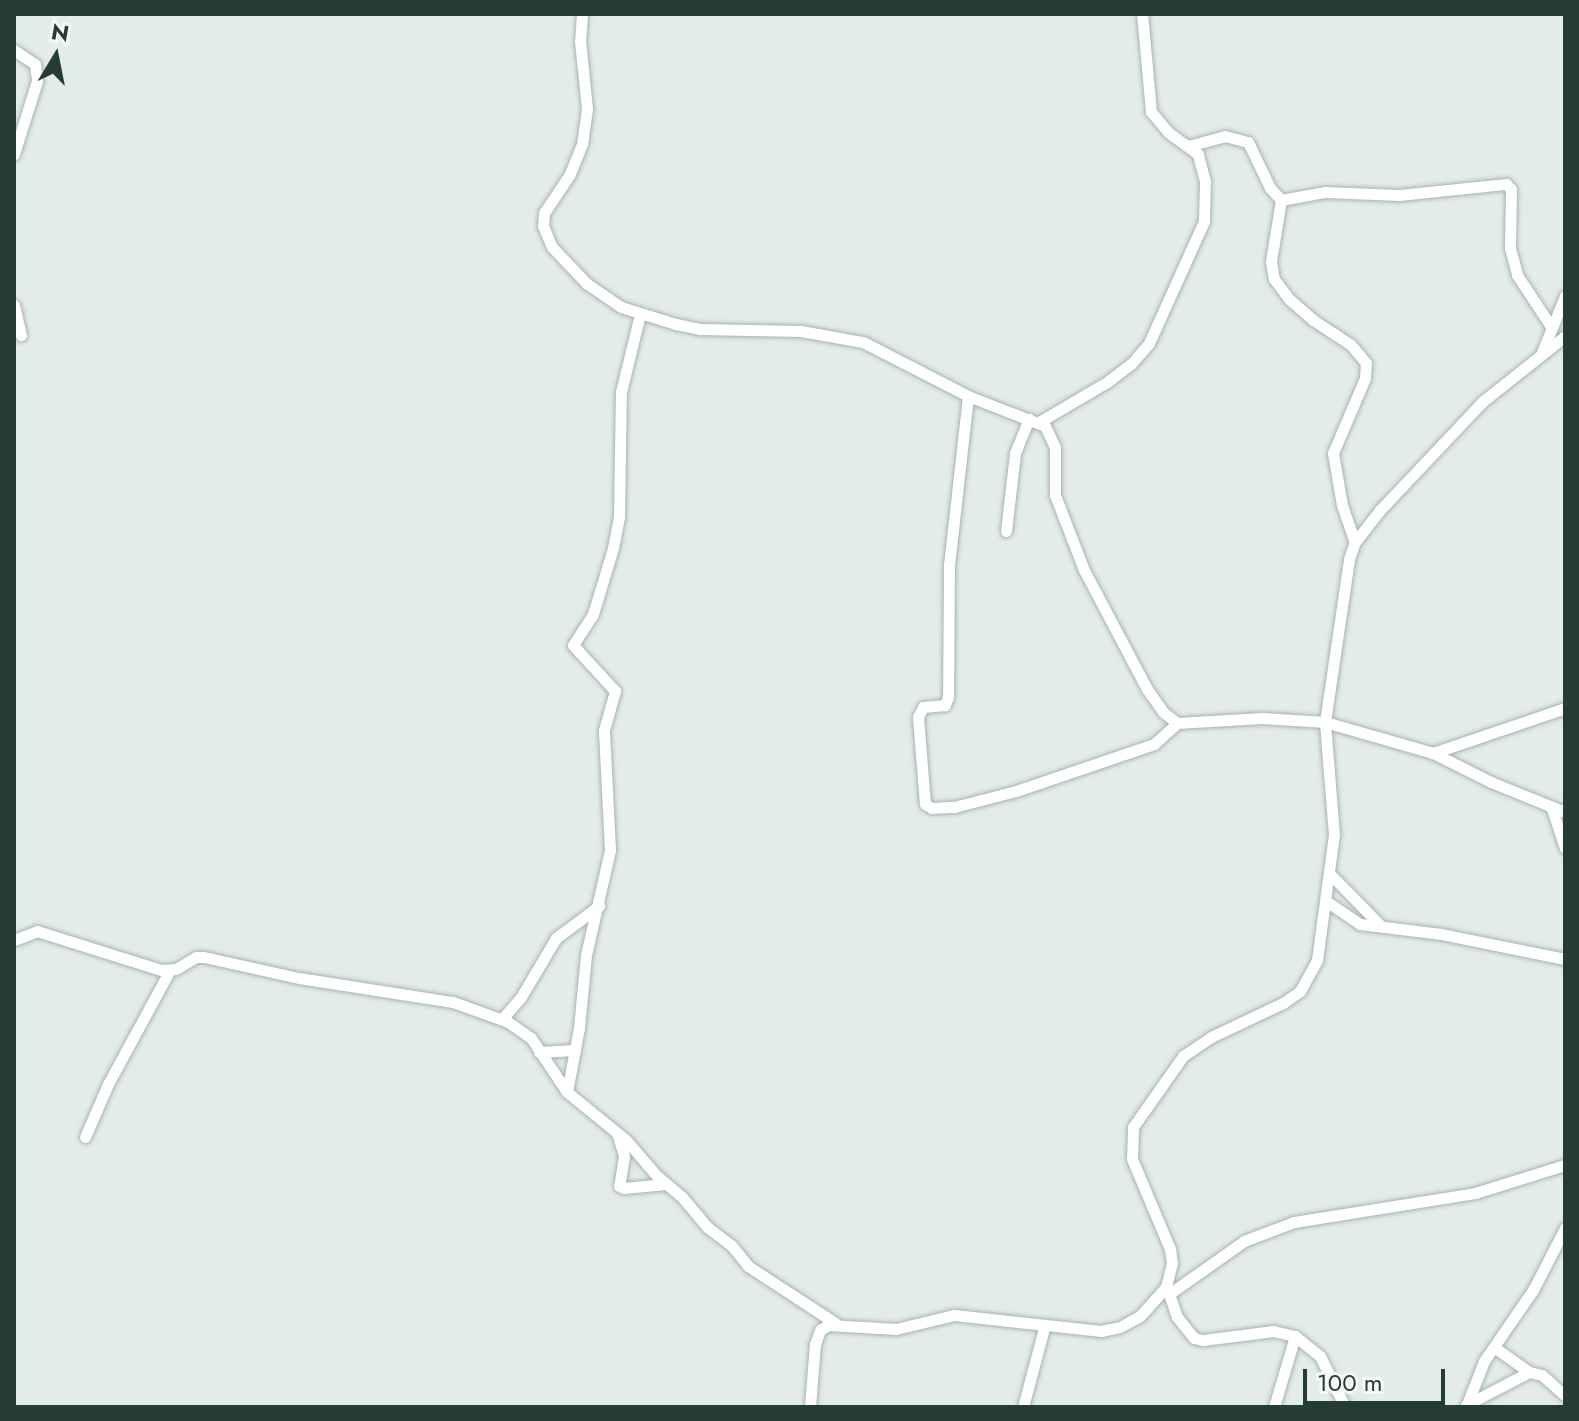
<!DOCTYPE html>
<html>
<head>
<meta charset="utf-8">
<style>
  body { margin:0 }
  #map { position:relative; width:1579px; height:1421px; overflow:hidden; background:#e4ece8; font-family:Jost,sans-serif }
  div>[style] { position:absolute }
  .roads { filter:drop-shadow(0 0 2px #a7b4af) drop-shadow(0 0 2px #a7b4af) }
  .minor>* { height:11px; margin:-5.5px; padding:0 5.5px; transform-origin:5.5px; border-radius:5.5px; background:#fff }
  span { translate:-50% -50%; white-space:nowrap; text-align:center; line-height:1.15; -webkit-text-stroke:7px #f4f9f6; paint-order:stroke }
  .frame { position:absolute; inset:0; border:16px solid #253c36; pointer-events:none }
  .north { position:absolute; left:16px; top:16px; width:80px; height:80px; -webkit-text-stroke:6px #f4f9f6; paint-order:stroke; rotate:10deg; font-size:22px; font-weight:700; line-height:32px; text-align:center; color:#253c36 }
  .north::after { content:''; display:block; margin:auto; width:28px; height:36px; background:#253c36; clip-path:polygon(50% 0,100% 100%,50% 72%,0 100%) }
  .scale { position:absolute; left:1303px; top:1369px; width:142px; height:36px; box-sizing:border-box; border:4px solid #253c36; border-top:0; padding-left:10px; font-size:24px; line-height:28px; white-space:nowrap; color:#253c36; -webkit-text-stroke:6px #f4f9f6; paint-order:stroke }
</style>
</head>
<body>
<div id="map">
  <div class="roads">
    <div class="minor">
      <i style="left:582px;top:14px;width:27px;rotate:94deg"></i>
      <i style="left:580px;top:41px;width:68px;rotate:84.1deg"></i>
      <i style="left:587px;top:109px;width:35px;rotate:98deg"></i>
      <i style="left:582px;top:144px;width:32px;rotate:112deg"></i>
      <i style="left:570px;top:174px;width:47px;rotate:123.7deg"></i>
      <i style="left:544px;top:213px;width:13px;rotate:94deg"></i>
      <i style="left:543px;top:226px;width:23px;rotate:67deg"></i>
      <i style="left:552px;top:247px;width:50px;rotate:46.6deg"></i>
      <i style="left:586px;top:283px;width:42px;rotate:34.4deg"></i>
      <i style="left:621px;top:307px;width:58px;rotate:17.2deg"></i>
      <i style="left:676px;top:324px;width:25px;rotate:12deg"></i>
      <i style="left:700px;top:329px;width:101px;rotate:1.1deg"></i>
      <i style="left:801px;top:331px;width:63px;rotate:10.1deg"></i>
      <i style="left:863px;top:342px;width:118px;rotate:27.2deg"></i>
      <i style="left:968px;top:396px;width:83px;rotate:21.3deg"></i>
      <i style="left:1045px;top:426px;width:23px;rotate:65deg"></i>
      <i style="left:1055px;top:447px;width:48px;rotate:90deg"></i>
      <i style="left:1055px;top:495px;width:80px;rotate:68.9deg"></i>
      <i style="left:1084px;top:570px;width:135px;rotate:62.1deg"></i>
      <i style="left:1147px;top:689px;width:28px;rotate:55deg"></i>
      <i style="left:1163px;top:712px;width:18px;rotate:38deg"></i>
      <i style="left:1177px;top:723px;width:85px;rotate:-3.4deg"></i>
      <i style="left:1262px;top:718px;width:63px;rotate:3.6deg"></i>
      <i style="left:1325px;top:722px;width:112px;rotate:16deg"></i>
      <i style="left:1433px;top:753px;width:65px;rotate:26.6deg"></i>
      <i style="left:1491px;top:782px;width:80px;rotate:22.1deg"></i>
      <i style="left:14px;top:50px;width:25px;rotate:34deg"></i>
      <i style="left:35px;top:64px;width:17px;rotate:83deg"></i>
      <i style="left:37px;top:81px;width:77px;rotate:107.5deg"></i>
      <i style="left:1188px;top:146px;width:38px;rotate:-15deg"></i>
      <i style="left:1225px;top:136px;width:24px;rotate:15deg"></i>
      <i style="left:1248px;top:142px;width:51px;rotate:64.4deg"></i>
      <i style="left:1270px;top:188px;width:16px;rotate:47deg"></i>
      <i style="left:1281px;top:200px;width:45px;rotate:-10.3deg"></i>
      <i style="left:1325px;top:192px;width:74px;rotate:2.3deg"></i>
      <i style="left:1399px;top:195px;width:108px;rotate:-5.9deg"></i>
      <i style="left:1506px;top:184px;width:7px;rotate:45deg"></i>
      <i style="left:1511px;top:189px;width:59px;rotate:91deg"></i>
      <i style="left:1510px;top:248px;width:28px;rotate:75deg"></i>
      <i style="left:1517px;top:275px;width:60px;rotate:56.6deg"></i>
      <i style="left:1281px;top:200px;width:62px;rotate:99.3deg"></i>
      <i style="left:1271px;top:261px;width:18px;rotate:81deg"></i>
      <i style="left:1274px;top:279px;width:25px;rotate:53deg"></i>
      <i style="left:1289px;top:299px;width:32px;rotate:41deg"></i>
      <i style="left:1313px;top:320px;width:45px;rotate:33.3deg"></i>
      <i style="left:1351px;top:345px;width:23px;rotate:50deg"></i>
      <i style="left:1366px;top:363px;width:15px;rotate:94deg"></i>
      <i style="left:1365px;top:378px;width:82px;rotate:113.1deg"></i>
      <i style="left:1333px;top:453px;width:53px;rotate:80.2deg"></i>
      <i style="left:1342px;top:505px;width:39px;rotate:71deg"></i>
      <i style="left:14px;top:305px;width:31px;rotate:77deg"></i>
      <i style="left:1542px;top:352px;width:61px;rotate:-67.7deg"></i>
      <i style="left:968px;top:396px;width:170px;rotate:96.4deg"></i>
      <i style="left:949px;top:565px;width:132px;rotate:90.4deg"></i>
      <i style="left:948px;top:697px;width:9px;rotate:111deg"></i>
      <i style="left:945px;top:705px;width:22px;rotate:175deg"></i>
      <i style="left:923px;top:707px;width:11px;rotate:117deg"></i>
      <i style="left:918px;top:717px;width:87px;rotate:85.4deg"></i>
      <i style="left:925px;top:804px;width:8px;rotate:30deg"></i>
      <i style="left:932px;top:808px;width:22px;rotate:-3deg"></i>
      <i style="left:954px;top:807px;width:64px;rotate:-14.5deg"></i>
      <i style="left:1016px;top:791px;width:146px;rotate:-18.8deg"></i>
      <i style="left:1154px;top:744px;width:31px;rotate:-42deg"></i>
      <i style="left:1039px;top:422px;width:79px;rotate:-30.5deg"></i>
      <i style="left:1107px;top:382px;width:30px;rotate:-37deg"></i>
      <i style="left:1131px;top:364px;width:28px;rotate:-49deg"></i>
      <i style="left:1149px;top:343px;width:134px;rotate:-65.7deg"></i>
      <i style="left:1204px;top:221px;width:40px;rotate:-88.6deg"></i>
      <i style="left:1205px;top:181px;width:28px;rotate:-105deg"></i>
      <i style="left:1198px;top:154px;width:37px;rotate:-144deg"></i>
      <i style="left:1168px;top:132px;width:26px;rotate:-130deg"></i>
      <i style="left:1151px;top:112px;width:98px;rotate:-95.2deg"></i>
      <i style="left:1006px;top:531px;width:79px;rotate:-83.4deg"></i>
      <i style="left:1015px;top:453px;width:37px;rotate:-68deg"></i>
      <i style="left:1433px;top:753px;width:139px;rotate:-18.8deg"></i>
      <i style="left:1552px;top:809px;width:41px;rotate:71.6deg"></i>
      <i style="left:1329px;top:873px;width:74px;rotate:45.5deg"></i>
      <i style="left:1326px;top:901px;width:41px;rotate:34.1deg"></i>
      <i style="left:1360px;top:924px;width:82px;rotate:7deg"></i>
      <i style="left:1441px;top:934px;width:126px;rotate:11.4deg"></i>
      <i style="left:14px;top:940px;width:25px;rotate:-21deg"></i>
      <i style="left:37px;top:931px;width:130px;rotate:17.5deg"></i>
      <i style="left:161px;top:970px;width:15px;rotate:-4deg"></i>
      <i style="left:176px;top:969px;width:23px;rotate:-31deg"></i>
      <i style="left:196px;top:957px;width:8px"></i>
      <i style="left:204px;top:957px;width:97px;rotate:12.5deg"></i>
      <i style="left:299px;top:978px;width:156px;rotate:8.9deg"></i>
      <i style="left:453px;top:1002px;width:59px;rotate:20deg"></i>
      <i style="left:508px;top:1022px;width:28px;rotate:35deg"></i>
      <i style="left:531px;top:1038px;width:65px;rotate:56.3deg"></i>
      <i style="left:567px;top:1092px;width:76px;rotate:39.1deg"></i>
      <i style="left:626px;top:1140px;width:48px;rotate:49.3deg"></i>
      <i style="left:657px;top:1176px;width:33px;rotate:40deg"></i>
      <i style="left:682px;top:1197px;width:39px;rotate:50deg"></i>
      <i style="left:707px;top:1227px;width:31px;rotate:37deg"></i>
      <i style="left:732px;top:1246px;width:26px;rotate:51deg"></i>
      <i style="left:748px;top:1266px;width:104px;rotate:33.2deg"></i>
      <i style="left:502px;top:1019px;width:29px;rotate:-49deg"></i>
      <i style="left:521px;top:997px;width:69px;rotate:-59.3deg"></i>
      <i style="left:556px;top:938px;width:54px;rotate:-36.7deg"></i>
      <i style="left:539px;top:1052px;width:36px;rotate:-3deg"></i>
      <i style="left:567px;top:1092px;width:65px;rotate:-79.4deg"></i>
      <i style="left:579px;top:1028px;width:73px;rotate:-84.5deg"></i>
      <i style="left:586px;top:955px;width:108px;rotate:-77.1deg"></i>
      <i style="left:610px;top:850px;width:120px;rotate:-92.9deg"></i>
      <i style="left:604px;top:730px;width:41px;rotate:-74.2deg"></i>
      <i style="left:615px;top:691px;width:62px;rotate:-132.4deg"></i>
      <i style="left:573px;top:645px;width:37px;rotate:-57deg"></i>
      <i style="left:593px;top:614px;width:69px;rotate:-73.1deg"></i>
      <i style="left:613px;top:548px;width:33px;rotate:-79deg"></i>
      <i style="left:619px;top:516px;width:124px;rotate:-89.1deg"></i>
      <i style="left:621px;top:392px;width:80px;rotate:-76.3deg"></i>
      <i style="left:617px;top:1133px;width:24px;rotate:73deg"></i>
      <i style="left:624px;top:1156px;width:30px;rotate:99deg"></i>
      <i style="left:619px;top:1186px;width:5px;rotate:22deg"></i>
      <i style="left:624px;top:1188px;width:42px;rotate:-5.4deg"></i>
      <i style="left:85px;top:1137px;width:58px;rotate:-66.5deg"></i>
      <i style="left:108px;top:1084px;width:130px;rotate:-61.5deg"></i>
      <i style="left:1167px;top:1288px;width:31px;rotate:71deg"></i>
      <i style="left:1177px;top:1317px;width:27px;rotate:51deg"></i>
      <i style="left:1194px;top:1338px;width:9px;rotate:13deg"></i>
      <i style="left:1203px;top:1340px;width:71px;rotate:-7.3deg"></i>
      <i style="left:1273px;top:1331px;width:23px;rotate:13deg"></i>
      <i style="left:1295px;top:1336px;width:32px;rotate:39deg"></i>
      <i style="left:1320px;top:1356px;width:57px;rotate:63.9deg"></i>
      <i style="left:1169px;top:1294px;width:92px;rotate:-35.2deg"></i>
      <i style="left:1244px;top:1241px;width:53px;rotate:-20.8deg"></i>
      <i style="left:1294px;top:1222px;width:183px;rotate:-9.1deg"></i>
      <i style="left:1475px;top:1193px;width:94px;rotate:-17.3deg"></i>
      <i style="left:1494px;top:1347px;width:43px;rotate:35.5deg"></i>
      <i style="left:1466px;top:1405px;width:71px;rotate:-27.6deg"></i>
      <i style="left:1529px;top:1372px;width:13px;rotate:13deg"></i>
      <i style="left:1542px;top:1375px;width:31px;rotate:42deg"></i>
      <i style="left:810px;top:1407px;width:63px;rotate:-85.5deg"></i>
      <i style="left:815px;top:1344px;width:15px;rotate:-70deg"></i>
      <i style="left:820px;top:1330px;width:9px;rotate:-32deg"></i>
      <i style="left:828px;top:1325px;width:68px;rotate:3.4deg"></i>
      <i style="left:896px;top:1329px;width:60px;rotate:-13.6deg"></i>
      <i style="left:954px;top:1315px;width:148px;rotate:6.2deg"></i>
      <i style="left:1101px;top:1331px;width:19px;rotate:-12deg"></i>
      <i style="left:1120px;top:1327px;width:23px;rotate:-29deg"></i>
      <i style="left:1140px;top:1316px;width:39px;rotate:-48deg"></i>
      <i style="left:1166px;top:1287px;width:25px;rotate:-76deg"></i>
      <i style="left:1172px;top:1263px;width:14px;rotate:-98deg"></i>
      <i style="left:1170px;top:1249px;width:98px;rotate:-112.9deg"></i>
      <i style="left:1132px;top:1159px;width:32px;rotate:-88deg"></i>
      <i style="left:1133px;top:1127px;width:87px;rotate:-54.8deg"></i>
      <i style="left:1183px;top:1056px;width:34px;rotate:-34deg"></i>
      <i style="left:1211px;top:1037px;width:80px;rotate:-25.3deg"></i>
      <i style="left:1283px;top:1003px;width:21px;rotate:-35deg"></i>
      <i style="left:1300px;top:991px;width:35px;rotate:-61deg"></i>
      <i style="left:1317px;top:960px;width:126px;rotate:-82.3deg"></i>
      <i style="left:1334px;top:835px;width:113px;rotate:-94.6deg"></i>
      <i style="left:1325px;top:722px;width:165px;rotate:-81.6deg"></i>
      <i style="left:1349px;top:559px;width:18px;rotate:-71deg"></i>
      <i style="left:1355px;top:542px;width:41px;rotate:-52deg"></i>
      <i style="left:1380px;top:510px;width:149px;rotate:-46.6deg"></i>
      <i style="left:1482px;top:402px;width:106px;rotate:-38.5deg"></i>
      <i style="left:1023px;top:1407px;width:82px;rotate:-75.1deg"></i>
      <i style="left:1274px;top:1407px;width:74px;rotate:-73.5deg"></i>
      <i style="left:1466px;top:1407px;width:49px;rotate:-68.6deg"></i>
      <i style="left:1484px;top:1361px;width:86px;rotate:-55.4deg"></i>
      <i style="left:1533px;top:1290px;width:70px;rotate:-62.7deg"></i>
    </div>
  </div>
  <div class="frame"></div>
  <div class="north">N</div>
  <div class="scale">100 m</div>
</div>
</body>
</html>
